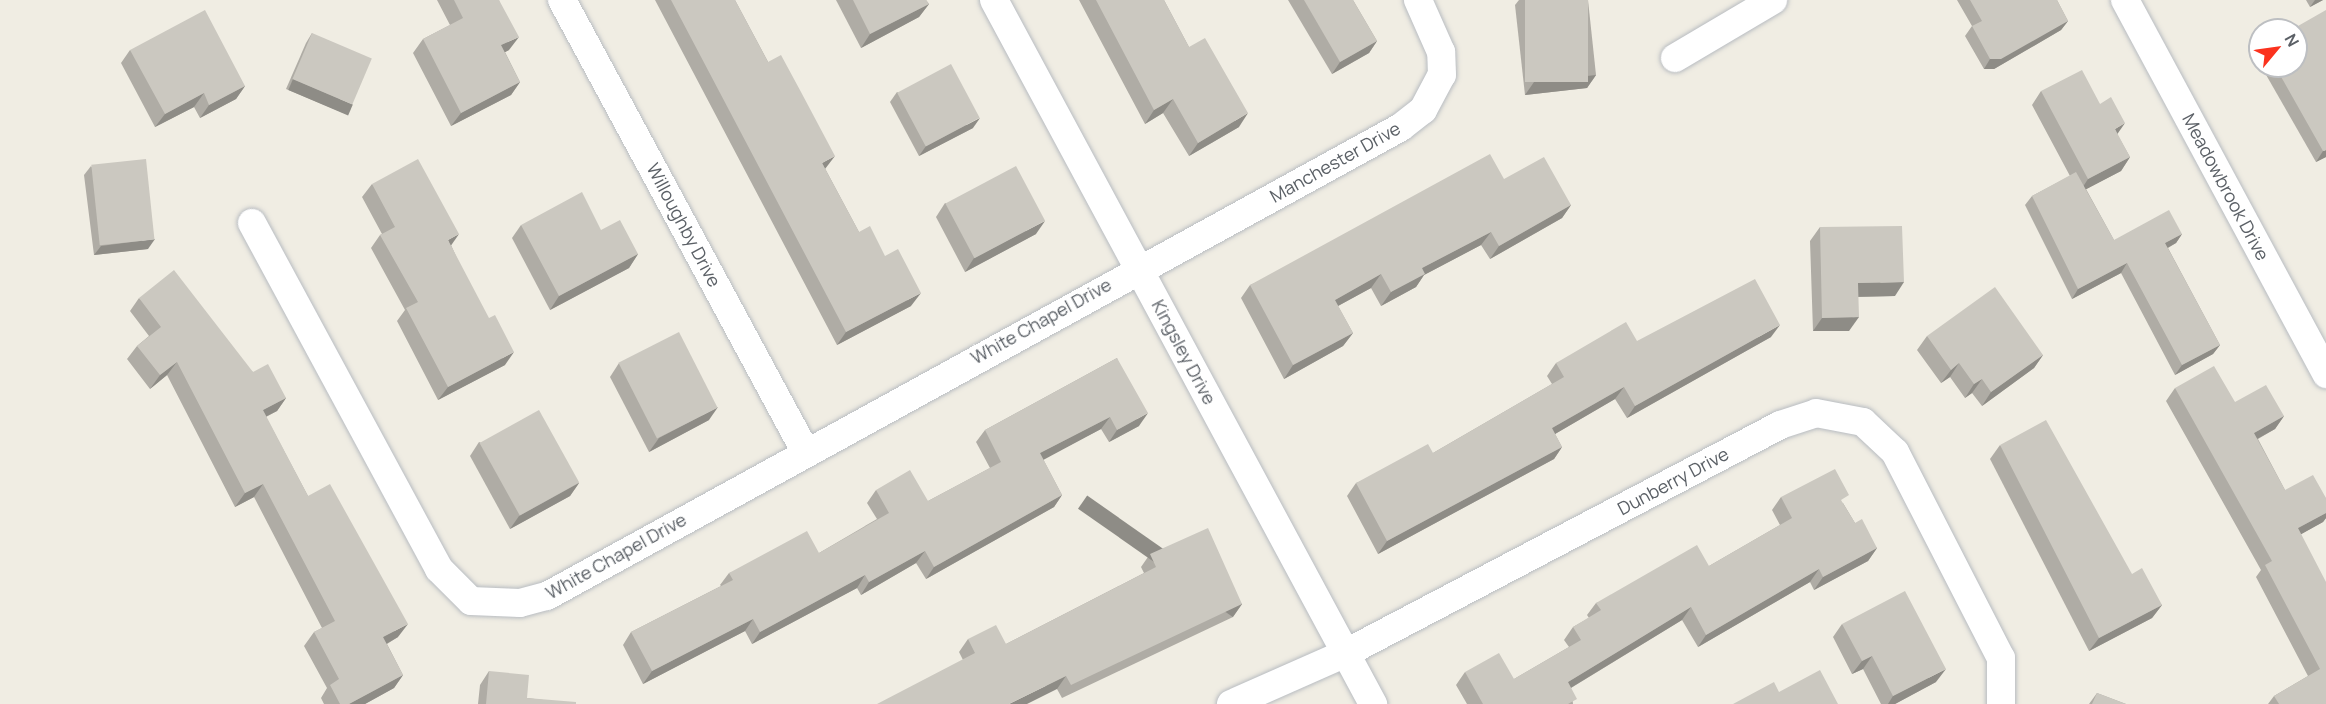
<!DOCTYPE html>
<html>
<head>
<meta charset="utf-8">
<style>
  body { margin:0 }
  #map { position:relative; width:2326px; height:704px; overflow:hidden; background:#f0ede3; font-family:Manrope,sans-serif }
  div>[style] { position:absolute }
  .roads { filter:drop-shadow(0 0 2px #b8bcc1) drop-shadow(0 0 2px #b8bcc1) }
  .street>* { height:28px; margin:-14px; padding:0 14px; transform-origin:14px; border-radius:14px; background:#fff }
  .wall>* { inset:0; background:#afaca5 }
  .shaded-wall>* { inset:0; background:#8e8c86; transform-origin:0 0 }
  .building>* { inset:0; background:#cbc8c0; transform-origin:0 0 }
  span { translate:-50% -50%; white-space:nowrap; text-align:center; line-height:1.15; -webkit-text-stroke:5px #fff; paint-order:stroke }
  .street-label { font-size:18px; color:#5b6066 }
  .north { position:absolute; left:2248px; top:18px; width:60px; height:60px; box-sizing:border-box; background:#fff; border:2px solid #bdbfc2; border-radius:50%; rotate:61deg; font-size:16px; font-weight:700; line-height:24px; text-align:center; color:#5b6066 }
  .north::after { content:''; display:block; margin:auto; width:21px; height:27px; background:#fb321e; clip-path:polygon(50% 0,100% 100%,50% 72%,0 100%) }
</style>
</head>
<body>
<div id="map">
  <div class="roads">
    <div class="street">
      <i style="left:562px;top:0;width:512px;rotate:61.68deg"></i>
      <i style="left:994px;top:0;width:800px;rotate:61.7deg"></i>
      <i style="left:2125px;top:0;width:425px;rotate:61.7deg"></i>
      <i style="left:1675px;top:58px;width:114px;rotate:-30.6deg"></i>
      <i style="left:252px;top:223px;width:393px;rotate:61.6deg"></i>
      <i style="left:439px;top:569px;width:45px;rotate:45deg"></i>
      <i style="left:471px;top:601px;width:49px;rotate:2.3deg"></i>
      <i style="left:520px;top:603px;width:28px;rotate:-15deg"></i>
      <i style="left:547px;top:596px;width:974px;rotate:-28.77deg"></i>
      <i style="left:1401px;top:127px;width:28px;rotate:-38deg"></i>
      <i style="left:1423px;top:110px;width:40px;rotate:-62deg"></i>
      <i style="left:1442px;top:75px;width:23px;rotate:-92deg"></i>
      <i style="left:1441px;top:52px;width:57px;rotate:-113.9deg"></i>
      <i style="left:1231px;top:704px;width:126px;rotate:-23.9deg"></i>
      <i style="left:1346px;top:653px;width:490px;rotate:-27.7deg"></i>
      <i style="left:1780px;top:425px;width:38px;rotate:-18deg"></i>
      <i style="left:1816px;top:413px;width:48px;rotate:10.8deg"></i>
      <i style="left:1863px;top:422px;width:44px;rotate:43.2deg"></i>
      <i style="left:1895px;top:452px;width:232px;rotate:62.8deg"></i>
      <i style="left:2001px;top:658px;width:46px;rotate:90deg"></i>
    </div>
  </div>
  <div class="wall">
    <i style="clip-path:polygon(437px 0,499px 0,509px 50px,505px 52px,520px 82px,511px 95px,451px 126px,413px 53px,423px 39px,450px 25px)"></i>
    <i style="clip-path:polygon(655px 0,735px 0,859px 232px,911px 306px,837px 345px)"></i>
    <i style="clip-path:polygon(836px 0,926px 0,929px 4px,919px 17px,861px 48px)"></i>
    <i style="clip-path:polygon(1079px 0,1164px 0,1189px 47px,1239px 127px,1189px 156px,1163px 113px,1145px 124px)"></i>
    <i style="clip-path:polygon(1288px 0,1353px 0,1377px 41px,1369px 53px,1332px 74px)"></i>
    <i style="clip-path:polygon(1519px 0,1588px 0,1596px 75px,1587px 88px,1525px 95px,1515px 5px)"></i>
    <i style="clip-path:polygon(1957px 0,2057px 0,2068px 21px,2061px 30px,1994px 69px,1984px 69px,1965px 36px,1972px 26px)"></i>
    <i style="clip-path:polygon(2306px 0,2323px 0,2310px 7px)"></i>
    <i style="clip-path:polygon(312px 33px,346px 114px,286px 89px,306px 43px)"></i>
    <i style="clip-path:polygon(130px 50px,245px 86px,236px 99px,200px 118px,194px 107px,155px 127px,121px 63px)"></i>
    <i style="clip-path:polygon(2260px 51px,2260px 64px,2256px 57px)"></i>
    <i style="clip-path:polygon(2261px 66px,2296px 66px,2326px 157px,2316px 162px)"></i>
    <i style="clip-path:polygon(2041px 91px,2100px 104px,2130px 157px,2121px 171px,2086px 189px,2114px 240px,2182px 234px,2176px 243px,2168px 248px,2220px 345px,2213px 354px,2175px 375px,2121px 273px,2072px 299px,2025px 205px,2032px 196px,2070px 176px,2032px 105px)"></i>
    <i style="clip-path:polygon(897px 92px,973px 128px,919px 156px,890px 102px)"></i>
    <i style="clip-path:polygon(91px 166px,148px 249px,94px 255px,84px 175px)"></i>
    <i style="clip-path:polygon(1504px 179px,1571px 205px,1562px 218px,1490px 259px,1481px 245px,1424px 275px,1416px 287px,1381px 306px,1371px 288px,1338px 306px,1353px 333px,1343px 346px,1284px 379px,1241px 298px,1250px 285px)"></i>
    <i style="clip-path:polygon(372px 184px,451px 245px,505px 365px,438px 400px,397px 321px,405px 310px,371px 248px,380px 235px,382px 234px,362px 197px)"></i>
    <i style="clip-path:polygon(945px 203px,1036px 234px,965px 272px,936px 217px)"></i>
    <i style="clip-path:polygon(521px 225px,638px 254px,629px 268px,550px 310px,512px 238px)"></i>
    <i style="clip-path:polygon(1820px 227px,1895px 296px,1858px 297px,1849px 331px,1813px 331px,1810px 241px)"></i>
    <i style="clip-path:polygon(139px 298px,253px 372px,286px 398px,277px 411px,266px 417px,308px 496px,398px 637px,387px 644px,403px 675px,394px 688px,365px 704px,324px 704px,321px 698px,327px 688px,304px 646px,314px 632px,322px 628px,254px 497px,235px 507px,167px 375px,150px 389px,127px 359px,137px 346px,149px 336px,130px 311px)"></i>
    <i style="clip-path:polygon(1927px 336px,2043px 355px,2034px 368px,1982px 406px,1972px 393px,1965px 398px,1950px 377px,1941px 383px,1917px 350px)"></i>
    <i style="clip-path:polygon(1771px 337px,1627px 418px,1615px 399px,1555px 434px,1562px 447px,1554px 459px,1378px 554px,1347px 496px,1356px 483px,1433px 453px,1552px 384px,1547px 376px,1556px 363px,1637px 341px)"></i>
    <i style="clip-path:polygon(1117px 358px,1139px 426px,1109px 442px,1101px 429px,1043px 459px,1062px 495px,1054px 507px,926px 579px,916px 563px,861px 595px,857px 588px,752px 644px,745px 631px,643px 684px,623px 645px,631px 632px,721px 586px,720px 585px,729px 573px,819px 553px,877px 519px,867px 503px,876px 490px,928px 501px,990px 468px,976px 442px,985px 430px)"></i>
    <i style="clip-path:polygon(619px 363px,709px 420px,649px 452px,610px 377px)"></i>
    <i style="clip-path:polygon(2175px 388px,2235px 402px,2284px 416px,2275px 429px,2258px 439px,2285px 490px,2326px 498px,2326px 518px,2323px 522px,2301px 534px,2326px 704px,2268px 704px,2274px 696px,2308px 676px,2256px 577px,2261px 570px,2166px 401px)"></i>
    <i style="clip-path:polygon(479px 442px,579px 483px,570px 496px,510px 529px,470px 456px)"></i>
    <i style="clip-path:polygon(2000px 445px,2162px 605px,2152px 618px,2089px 651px,1990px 459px)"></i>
    <i style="clip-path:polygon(1781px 497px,1843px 503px,1855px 523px,1877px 548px,1868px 561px,1814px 590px,1810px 582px,1698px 647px,1682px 620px,1571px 688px,1573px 704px,1467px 704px,1456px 685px,1465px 672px,1514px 679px,1569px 647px,1564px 640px,1573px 627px,1589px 618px,1587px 615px,1596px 603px,1709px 566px,1780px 525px,1772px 510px)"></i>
    <i style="clip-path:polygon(1150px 554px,1242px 604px,1233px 617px,1062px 698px,1057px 689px,963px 660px,959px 652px,968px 639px,1006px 644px,1144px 573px,1141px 567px)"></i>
    <i style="clip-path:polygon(1842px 624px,1936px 682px,1895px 704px,1881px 704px,1863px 669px,1852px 674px,1833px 637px)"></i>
    <i style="clip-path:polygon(489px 671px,527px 698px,576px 704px,478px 704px,480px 685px)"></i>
    <i style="clip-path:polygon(2097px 693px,2126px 704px,2089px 704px)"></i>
  </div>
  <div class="shaded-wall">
    <i style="clip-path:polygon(2315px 0,2323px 0,2310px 7px)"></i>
    <i style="clip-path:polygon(929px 4px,919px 17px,861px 48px,870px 34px)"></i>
    <i style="clip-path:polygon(2068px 21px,2061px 30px,1994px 69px,1984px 69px,1990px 59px)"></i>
    <i style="clip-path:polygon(519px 37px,509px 50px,492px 59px,501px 45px)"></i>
    <i style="clip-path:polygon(1377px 41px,1369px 53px,1332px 74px,1340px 62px)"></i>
    <i style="clip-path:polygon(1596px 75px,1587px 88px,1525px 95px,1534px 82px)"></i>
    <i style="left:293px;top:79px;width:65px;height:12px;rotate:23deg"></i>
    <i style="clip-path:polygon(520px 82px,511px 95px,451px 126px,461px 113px)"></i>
    <i style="clip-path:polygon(245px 86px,236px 99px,200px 118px,209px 105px)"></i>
    <i style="clip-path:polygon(204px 93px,194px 107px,155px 127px,165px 114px)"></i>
    <i style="clip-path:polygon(1173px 99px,1163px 113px,1145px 124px,1154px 110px)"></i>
    <i style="clip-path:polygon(1248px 113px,1239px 127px,1189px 156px,1198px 143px)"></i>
    <i style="clip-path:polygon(980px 118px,973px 128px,919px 156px,926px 146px)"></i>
    <i style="clip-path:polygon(2125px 123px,2116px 136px,2115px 129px)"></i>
    <i style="clip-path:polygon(2326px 150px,2326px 157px,2316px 162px,2323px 151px)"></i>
    <i style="clip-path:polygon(835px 156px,825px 169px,822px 163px)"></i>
    <i style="clip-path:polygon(2130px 157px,2121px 171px,2079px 193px,2088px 179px)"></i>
    <i style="clip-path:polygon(1571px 205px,1562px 218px,1490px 259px,1499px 246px)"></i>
    <i style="clip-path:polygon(1045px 221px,1036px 234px,965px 272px,974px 258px)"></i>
    <i style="clip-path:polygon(1491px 232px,1481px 245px,1424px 275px,1416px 287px,1381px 306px,1391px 292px,1422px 268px)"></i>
    <i style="clip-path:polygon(459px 234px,450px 247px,448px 240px)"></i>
    <i style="clip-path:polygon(2182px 234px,2176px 243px,2158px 253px,2165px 243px)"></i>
    <i style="clip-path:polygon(155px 239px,148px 249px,94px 255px,101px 246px)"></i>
    <i style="clip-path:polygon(638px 254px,629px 268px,550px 310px,559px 296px)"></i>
    <i style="clip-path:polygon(2127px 263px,2121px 273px,2072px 299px,2078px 289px)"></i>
    <i style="clip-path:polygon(1381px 274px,1371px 288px,1325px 313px,1335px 300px)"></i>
    <i style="clip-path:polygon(1904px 282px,1895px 296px,1848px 297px,1858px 283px)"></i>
    <i style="clip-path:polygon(921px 293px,911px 306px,837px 345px,846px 332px)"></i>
    <i style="clip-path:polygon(1859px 317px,1849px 331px,1813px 331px,1822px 318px)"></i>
    <i style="clip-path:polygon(1780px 325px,1771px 337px,1627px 418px,1635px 406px)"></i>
    <i style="clip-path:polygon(1353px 333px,1343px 346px,1284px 379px,1293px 365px)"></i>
    <i style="clip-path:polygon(2220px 345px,2213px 354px,2175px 375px,2182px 365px)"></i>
    <i style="clip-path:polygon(514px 352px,505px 365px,438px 400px,448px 387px)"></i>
    <i style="clip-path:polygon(2043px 355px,2034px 368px,1982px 406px,1991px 392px)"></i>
    <i style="clip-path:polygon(177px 362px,167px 375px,150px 389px,160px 375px)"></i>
    <i style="clip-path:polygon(1959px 363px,1950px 377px,1941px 383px,1951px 370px)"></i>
    <i style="clip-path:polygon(1982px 379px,1972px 393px,1965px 398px,1974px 384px)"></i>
    <i style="clip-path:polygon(1624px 387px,1615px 399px,1543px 441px,1552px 428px)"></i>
    <i style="clip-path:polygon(286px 398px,277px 411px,253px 423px,263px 410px)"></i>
    <i style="clip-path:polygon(718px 407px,709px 420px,649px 452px,659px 438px)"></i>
    <i style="clip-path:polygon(1148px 413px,1139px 426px,1109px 442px,1117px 430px)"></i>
    <i style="clip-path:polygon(2284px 416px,2275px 429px,2246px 445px,2254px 433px)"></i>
    <i style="clip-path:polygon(1110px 417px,1101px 429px,1032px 466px,1040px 453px)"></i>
    <i style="clip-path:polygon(1562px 447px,1554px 459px,1378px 554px,1387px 541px)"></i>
    <i style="clip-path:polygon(579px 483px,570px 496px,510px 529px,519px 516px)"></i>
    <i style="clip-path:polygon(263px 484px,254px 497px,235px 507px,245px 493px)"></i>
    <i style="clip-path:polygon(1062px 495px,1054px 507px,926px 579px,934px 567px)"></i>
    <i style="clip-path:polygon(2326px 513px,2326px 518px,2323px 522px,2289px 541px,2298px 528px)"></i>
    <i style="clip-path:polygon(1877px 548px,1868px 561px,1814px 590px,1823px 577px)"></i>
    <i style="clip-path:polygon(925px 551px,916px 563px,861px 595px,869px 582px)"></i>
    <i style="clip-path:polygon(1819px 569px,1810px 582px,1698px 647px,1706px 635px)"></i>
    <i style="clip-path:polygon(865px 575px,857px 588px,752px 644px,760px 632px)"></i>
    <i style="left:1242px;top:604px;width:16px;height:189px;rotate:125deg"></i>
    <i style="clip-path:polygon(2162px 605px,2152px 618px,2089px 651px,2099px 638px)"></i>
    <i style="clip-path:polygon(1691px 607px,1682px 620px,1559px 695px,1568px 682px)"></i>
    <i style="clip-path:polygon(753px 619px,745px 631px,643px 684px,652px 671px)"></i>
    <i style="clip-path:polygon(408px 624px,398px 637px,374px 651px,383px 637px)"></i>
    <i style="clip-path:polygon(1872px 656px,1863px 669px,1852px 674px,1862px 661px)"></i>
    <i style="clip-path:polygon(1946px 669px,1936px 682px,1895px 704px,1888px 704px,1893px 696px)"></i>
    <i style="clip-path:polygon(403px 675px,394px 688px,365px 704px,349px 704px)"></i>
    <i style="clip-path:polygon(1066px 676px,1057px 689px,1027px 704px,1009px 704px)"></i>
  </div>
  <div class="building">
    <i style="clip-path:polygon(454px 0,499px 0,519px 37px,501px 45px,520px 82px,461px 113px,423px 39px,463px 18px)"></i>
    <i style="clip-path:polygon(671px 0,735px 0,768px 62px,781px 55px,801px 92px,835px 156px,822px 163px,859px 232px,870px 226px,885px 256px,898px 249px,921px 293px,846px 332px)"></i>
    <i style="clip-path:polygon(853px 0,926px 0,929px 4px,870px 34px)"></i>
    <i style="clip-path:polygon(1096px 0,1164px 0,1189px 47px,1205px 38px,1248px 113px,1198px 143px,1173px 99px,1154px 110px)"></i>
    <i style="clip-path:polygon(1304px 0,1353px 0,1377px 41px,1340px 62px)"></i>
    <i style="left:1525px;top:0;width:63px;height:82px"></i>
    <i style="clip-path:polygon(1970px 0,2057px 0,2068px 21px,2001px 59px,1990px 59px,1972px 26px,1982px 21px)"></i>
    <i style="clip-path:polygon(205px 10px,245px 86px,209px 105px,204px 93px,165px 114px,130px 50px)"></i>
    <i style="clip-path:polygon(2326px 10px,2326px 150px,2323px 151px,2275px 66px,2296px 66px,2296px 30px,2291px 30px)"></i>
    <i style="left:312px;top:33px;width:65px;height:50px;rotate:23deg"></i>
    <i style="left:951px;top:64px;width:61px;height:61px;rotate:62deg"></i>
    <i style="clip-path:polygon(2082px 70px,2100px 104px,2111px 97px,2125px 123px,2115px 129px,2130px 157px,2088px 179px,2041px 91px)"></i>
    <i style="clip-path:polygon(1490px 154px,1504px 179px,1544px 157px,1571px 205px,1499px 246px,1491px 232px,1422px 268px,1425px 274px,1391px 292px,1381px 274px,1335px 300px,1353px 333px,1293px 365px,1250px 285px)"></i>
    <i style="left:146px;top:159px;width:81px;height:55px;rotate:84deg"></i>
    <i style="clip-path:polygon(418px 159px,459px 234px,448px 240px,489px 318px,495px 315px,514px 352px,448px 387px,406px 308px,418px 302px,380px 235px,395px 227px,372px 184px)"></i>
    <i style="left:1016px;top:166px;width:62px;height:80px;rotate:62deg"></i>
    <i style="clip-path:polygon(2076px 172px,2114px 240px,2169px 210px,2182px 234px,2165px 243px,2220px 345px,2182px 365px,2127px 263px,2078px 289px,2032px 196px)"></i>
    <i style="clip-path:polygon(582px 192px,601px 230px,620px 220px,638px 254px,559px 296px,521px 225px)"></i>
    <i style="clip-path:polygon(1902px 226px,1904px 282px,1858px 283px,1859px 317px,1822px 318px,1820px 227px)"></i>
    <i style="clip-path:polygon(174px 270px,253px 372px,268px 364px,286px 398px,263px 410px,308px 496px,330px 484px,408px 624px,383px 637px,403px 675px,349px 704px,340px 704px,330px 685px,339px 679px,314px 632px,335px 621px,263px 484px,245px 493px,177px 362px,160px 375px,137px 346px,161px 327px,139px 298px)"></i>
    <i style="clip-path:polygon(1755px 279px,1780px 325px,1635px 406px,1624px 387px,1552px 428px,1562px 447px,1387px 541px,1356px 483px,1428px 444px,1433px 453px,1564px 377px,1556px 363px,1626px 322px,1637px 341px)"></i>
    <i style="clip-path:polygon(1995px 287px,2043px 355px,1991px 392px,1982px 379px,1974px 384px,1959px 363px,1951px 370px,1927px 336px)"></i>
    <i style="left:679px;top:332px;width:85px;height:68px;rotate:63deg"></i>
    <i style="clip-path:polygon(1117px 358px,1148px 413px,1117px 430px,1110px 417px,1040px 453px,1062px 495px,934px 567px,925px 551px,869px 582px,865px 575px,760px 632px,753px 619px,652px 671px,631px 632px,733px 580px,729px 573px,807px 531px,819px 553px,889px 513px,876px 490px,910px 470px,928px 501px,1001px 462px,985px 430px)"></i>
    <i style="clip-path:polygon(2214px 366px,2235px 402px,2266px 385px,2284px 416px,2254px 433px,2285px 490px,2313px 475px,2326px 498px,2326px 513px,2298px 528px,2326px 582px,2326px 704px,2279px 704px,2274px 696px,2320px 669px,2265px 565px,2272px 561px,2175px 388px)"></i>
    <i style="left:539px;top:410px;width:83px;height:68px;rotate:61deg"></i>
    <i style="clip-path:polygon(2046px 420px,2132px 574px,2142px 568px,2162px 605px,2099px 638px,2000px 445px)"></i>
    <i style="clip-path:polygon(1835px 469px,1849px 495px,1841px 500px,1855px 523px,1862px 519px,1877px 548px,1823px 577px,1819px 569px,1706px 635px,1691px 607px,1568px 682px,1577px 699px,1568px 704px,1483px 704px,1465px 672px,1499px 653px,1514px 679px,1581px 640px,1573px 627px,1601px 610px,1596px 603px,1697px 545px,1709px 566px,1792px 518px,1781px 497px)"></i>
    <i style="clip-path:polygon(1208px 528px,1242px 604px,1071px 685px,1066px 676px,1009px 704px,877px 704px,975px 653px,968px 639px,996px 625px,1006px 644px,1156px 567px,1150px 554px)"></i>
    <i style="clip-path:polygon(1905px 591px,1946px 669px,1893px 696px,1872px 656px,1862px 661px,1842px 624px)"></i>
    <i style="clip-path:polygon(1820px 670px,1838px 704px,1733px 704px,1774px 682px,1779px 692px)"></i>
    <i style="clip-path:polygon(489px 671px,529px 675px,527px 698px,576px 702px,576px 704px,486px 704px)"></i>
    <i style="clip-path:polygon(2097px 693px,2126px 704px,2092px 704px)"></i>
  </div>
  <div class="street-label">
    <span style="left:1335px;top:162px;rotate:-29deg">Manchester Drive</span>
    <span style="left:2226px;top:187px;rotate:62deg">Meadowbrook Drive</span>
    <span style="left:684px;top:225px;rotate:62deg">Willoughby Drive</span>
    <span style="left:1041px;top:321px;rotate:-29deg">White Chapel Drive</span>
    <span style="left:1184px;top:352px;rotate:62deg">Kingsley Drive</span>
    <span style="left:1673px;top:481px;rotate:-28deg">Dunberry Drive</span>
    <span style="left:616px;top:556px;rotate:-29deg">White Chapel Drive</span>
  </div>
  <div class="north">N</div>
</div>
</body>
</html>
